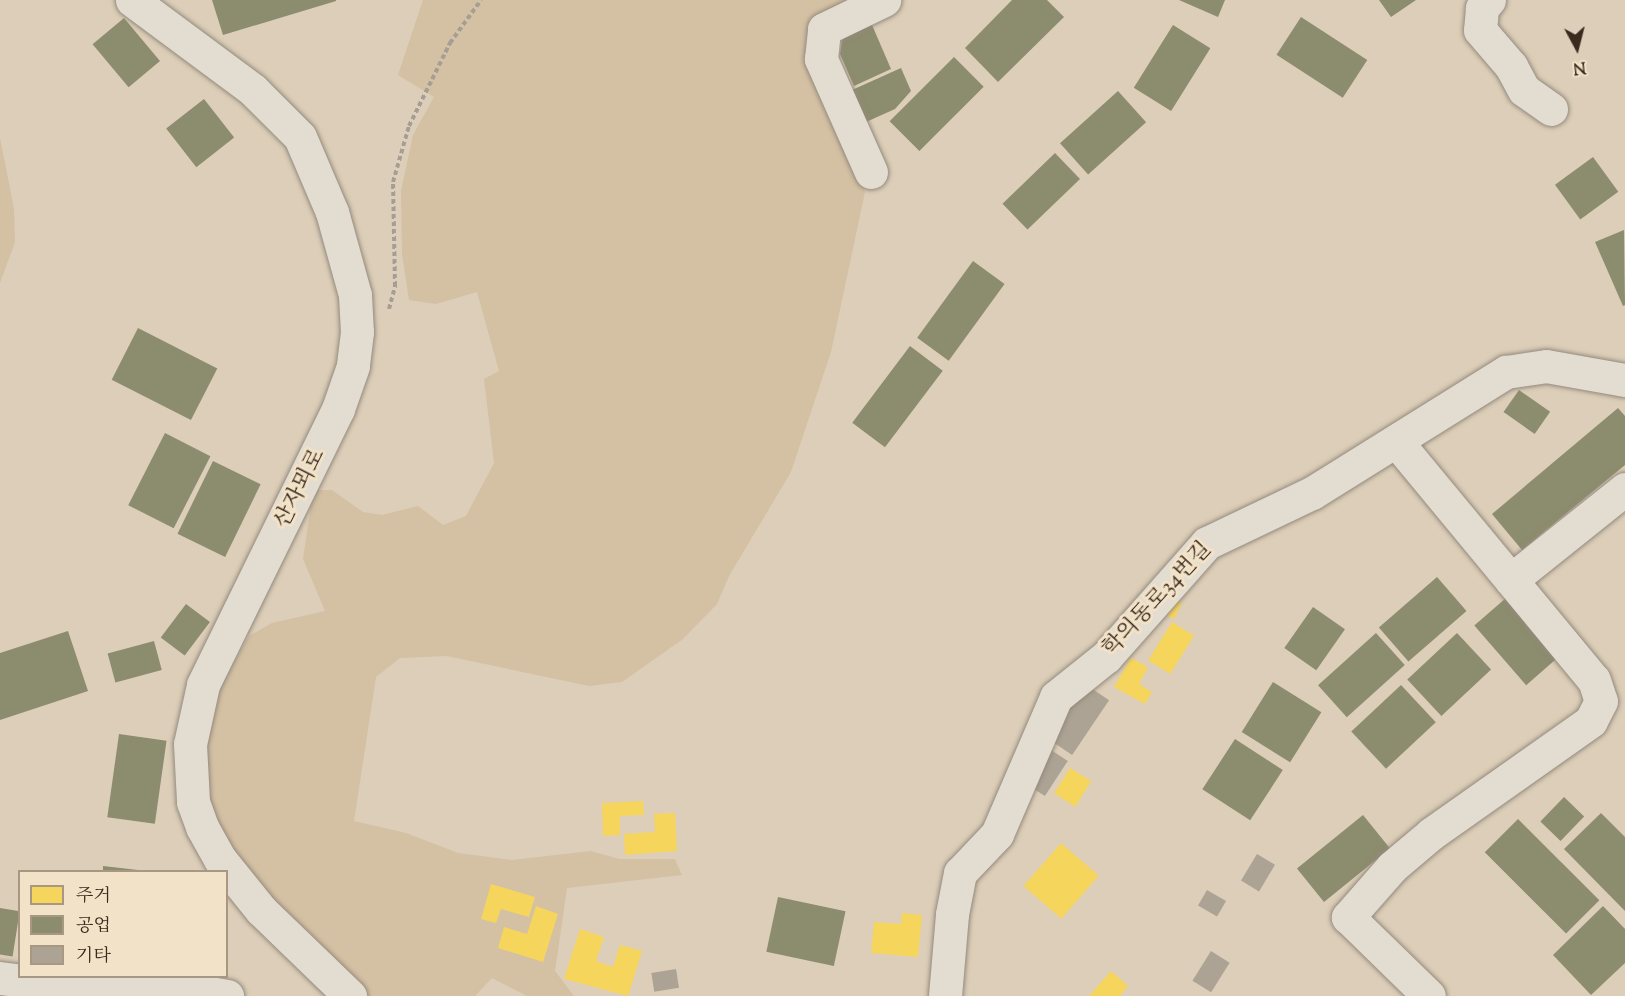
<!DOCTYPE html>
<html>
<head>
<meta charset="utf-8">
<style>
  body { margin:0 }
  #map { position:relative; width:1625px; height:996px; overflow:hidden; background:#dcceb8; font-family:"Sorts Mill Goudy","Noto Serif KR",serif }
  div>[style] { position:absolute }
  .green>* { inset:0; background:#d4c0a3 }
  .homes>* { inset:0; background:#f6d55c; transform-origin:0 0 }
  .industry>* { inset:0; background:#8c8c6e; transform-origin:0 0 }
  .building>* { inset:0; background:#ada394; transform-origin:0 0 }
  .path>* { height:4px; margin-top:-2px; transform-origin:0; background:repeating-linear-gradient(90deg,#a69e95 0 4.5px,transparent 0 7.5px) }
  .roads { filter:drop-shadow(0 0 2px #948a7d) drop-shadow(0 0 2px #948a7d) }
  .minor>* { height:33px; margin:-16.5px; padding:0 16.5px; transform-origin:16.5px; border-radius:16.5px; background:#e3dcd1 }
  span { translate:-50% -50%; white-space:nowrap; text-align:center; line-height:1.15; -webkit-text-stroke:6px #f2e2c7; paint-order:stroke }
  .street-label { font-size:22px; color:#39291e }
  .legend { position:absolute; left:18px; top:870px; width:210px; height:108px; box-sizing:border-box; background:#f2e2c7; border:2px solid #a89883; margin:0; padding:8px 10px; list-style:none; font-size:18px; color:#39291e }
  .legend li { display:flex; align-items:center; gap:12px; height:30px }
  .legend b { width:30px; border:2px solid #a89883 }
  .north { position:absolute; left:1547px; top:18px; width:60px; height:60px; -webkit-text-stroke:4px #f2e2c7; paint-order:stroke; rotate:173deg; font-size:16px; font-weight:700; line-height:24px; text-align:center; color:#39291e }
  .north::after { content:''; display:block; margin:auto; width:21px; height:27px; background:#39291e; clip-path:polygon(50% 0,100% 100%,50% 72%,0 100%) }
</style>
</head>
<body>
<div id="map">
  <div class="green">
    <i style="clip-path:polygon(423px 0,860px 0,818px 21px,807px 33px,806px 53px,865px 192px,831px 352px,791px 472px,729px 576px,717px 604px,683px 639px,622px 682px,589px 686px,447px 656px,400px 658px,376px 677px,354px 821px,406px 833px,458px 853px,512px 860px,591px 851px,619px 859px,675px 859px,682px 875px,567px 888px,555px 971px,574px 996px,527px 996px,492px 978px,475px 996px,367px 996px,260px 896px,211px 821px,199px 771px,205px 711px,249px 636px,272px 623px,325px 611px,303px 559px,313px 490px,332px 490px,363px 512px,382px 515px,418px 506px,443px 525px,466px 516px,494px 463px,484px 379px,499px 371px,477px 292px,436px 304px,409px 300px,402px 254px,401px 191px,413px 135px,434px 97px,398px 75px)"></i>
    <i style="clip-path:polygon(0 138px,14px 209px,15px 242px,0 283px)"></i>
  </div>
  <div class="homes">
    <i style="left:1169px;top:596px;width:15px;height:18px;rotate:28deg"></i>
    <i style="left:1172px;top:622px;width:26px;height:45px;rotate:32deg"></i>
    <i style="clip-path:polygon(1131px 658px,1148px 667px,1139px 684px,1152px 692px,1145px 704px,1114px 687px)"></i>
    <i style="left:1070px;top:768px;width:25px;height:30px;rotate:32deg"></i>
    <i style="clip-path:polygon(643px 801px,644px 815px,620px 816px,620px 835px,603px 836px,602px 803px)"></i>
    <i style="clip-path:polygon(675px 813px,677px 851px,625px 855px,624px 834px,655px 832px,654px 814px)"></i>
    <i style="left:1061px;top:843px;width:50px;height:57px;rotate:41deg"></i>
    <i style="clip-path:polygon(491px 884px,535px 897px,529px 917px,501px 909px,496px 923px,481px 919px)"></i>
    <i style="clip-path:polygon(536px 906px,558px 914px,543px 962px,498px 948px,504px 927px,527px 934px)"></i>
    <i style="clip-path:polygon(902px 913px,922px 915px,918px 957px,871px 953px,874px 922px,901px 924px)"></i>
    <i style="clip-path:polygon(580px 929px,604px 937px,596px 961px,613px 967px,620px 945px,642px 951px,628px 996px,564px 979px)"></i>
    <i style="clip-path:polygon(1111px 971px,1128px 986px,1120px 996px,1089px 996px)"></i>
  </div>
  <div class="industry">
    <i style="clip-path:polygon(212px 0,336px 0,336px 1px,223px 35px)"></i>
    <i style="clip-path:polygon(1012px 0,1047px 0,1064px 17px,998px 82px,965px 48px)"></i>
    <i style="clip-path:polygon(1179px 0,1225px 0,1218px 17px)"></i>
    <i style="clip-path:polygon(1379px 0,1416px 0,1391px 17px)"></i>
    <i style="left:1301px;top:17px;width:79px;height:45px;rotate:33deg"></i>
    <i style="left:124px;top:18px;width:56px;height:41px;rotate:50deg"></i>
    <i style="clip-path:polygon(869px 18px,891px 69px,854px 86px,840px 54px,842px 41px,853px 25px)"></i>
    <i style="left:1173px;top:25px;width:44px;height:74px;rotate:32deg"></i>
    <i style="left:954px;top:57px;width:42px;height:91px;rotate:45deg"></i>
    <i style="clip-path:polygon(901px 68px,911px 91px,895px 109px,866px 122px,852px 90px)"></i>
    <i style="left:1118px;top:91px;width:42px;height:78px;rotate:48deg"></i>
    <i style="left:204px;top:99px;width:49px;height:48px;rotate:52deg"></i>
    <i style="left:1055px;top:153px;width:36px;height:73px;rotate:46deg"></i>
    <i style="left:1593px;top:157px;width:43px;height:47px;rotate:54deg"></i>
    <i style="clip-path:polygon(1624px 230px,1625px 305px,1623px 306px,1595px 242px)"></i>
    <i style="left:973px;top:261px;width:39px;height:95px;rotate:36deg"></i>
    <i style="left:138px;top:328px;width:89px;height:58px;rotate:27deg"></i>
    <i style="left:910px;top:346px;width:41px;height:96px;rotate:37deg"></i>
    <i style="left:1519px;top:390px;width:38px;height:27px;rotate:35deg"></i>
    <i style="clip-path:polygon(1618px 408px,1625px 416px,1625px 465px,1522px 550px,1492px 514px)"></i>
    <i style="left:165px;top:433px;width:51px;height:81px;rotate:27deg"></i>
    <i style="left:213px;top:461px;width:53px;height:81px;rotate:26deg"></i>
    <i style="left:1437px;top:577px;width:45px;height:77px;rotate:49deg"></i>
    <i style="left:1506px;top:598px;width:79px;height:42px;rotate:49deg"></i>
    <i style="left:186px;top:604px;width:30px;height:42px;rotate:37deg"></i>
    <i style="left:1313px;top:607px;width:39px;height:50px;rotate:35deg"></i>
    <i style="clip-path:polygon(68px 631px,88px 691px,0 720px,0 653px)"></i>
    <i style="left:1376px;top:633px;width:43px;height:78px;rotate:48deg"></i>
    <i style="left:1457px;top:633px;width:50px;height:68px;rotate:47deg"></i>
    <i style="left:154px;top:641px;width:30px;height:48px;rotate:75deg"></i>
    <i style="left:1273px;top:682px;width:57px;height:59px;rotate:32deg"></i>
    <i style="left:1401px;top:685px;width:51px;height:68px;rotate:47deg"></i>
    <i style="left:119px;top:734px;width:48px;height:84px;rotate:8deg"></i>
    <i style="left:1235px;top:739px;width:57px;height:60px;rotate:33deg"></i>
    <i style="left:1564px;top:797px;width:28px;height:34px;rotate:44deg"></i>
    <i style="clip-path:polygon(1601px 813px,1625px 837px,1625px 911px,1564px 849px)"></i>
    <i style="left:1363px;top:815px;width:43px;height:85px;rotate:51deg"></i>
    <i style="left:1518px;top:819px;width:115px;height:47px;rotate:45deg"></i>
    <i style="clip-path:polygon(103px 866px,138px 870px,138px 872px,103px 872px)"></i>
    <i style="left:778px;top:897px;width:69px;height:56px;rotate:12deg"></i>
    <i style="clip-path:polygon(1603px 906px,1625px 929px,1625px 963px,1591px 995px,1553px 955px)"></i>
    <i style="left:0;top:908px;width:20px;height:46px;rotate:9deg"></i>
  </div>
  <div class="building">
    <i style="left:1085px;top:684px;width:29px;height:66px;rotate:34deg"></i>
    <i style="left:1051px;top:750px;width:20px;height:42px;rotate:33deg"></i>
    <i style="left:1257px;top:854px;width:21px;height:31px;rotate:31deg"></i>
    <i style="left:1207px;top:890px;width:22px;height:18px;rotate:30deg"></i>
    <i style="left:1211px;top:951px;width:22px;height:35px;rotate:32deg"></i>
    <i style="left:676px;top:969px;width:19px;height:25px;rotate:81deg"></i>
  </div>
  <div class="path">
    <i style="left:389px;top:309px;width:24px;rotate:-75deg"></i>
    <i style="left:395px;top:286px;width:104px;rotate:-91.1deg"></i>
    <i style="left:393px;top:182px;width:58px;rotate:-74.1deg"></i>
    <i style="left:409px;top:126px;width:93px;rotate:-63.7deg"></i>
    <i style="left:450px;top:43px;width:53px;rotate:-54.2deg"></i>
  </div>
  <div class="roads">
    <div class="minor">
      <i style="left:132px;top:0;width:151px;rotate:36.6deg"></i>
      <i style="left:253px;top:90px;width:66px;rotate:45deg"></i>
      <i style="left:300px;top:137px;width:82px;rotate:66.9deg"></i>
      <i style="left:332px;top:212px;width:86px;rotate:74.5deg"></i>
      <i style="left:355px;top:295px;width:37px;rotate:87deg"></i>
      <i style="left:357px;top:332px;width:34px;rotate:97deg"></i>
      <i style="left:353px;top:366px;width:46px;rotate:109.2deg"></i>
      <i style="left:338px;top:409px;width:307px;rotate:116.1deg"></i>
      <i style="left:203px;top:685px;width:60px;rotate:102.4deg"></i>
      <i style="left:190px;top:744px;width:58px;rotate:87deg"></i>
      <i style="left:193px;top:802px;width:27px;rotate:70deg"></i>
      <i style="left:202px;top:827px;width:37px;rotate:61deg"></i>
      <i style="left:220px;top:859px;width:65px;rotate:51.2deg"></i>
      <i style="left:261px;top:910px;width:124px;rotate:44deg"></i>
      <i style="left:1489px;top:0;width:11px;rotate:131deg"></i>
      <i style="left:1482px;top:8px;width:22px;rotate:95deg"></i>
      <i style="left:1480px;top:30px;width:48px;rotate:49.3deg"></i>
      <i style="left:1511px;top:66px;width:27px;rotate:62deg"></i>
      <i style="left:1524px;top:90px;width:33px;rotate:35deg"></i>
      <i style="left:871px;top:172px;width:124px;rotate:-113.9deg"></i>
      <i style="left:821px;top:59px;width:30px;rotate:-84deg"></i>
      <i style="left:824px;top:29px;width:67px;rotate:-25.8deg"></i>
      <i style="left:1396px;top:441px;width:310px;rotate:50.4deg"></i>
      <i style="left:1594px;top:680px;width:22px;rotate:72deg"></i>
      <i style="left:1601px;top:701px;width:22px;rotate:117deg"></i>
      <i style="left:1591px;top:721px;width:196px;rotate:144.8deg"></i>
      <i style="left:1431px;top:834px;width:51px;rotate:139.8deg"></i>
      <i style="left:1392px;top:867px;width:67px;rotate:131.3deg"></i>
      <i style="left:1348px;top:917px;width:113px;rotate:44.3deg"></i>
      <i style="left:1511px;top:580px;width:146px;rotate:-38.6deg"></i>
      <i style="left:0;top:978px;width:88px;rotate:7.2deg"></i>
      <i style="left:87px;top:989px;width:88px;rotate:-1.3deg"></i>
      <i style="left:175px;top:987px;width:53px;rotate:9.8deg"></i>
      <i style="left:945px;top:996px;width:82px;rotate:-85.1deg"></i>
      <i style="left:952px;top:914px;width:42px;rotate:-79deg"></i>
      <i style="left:960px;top:873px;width:54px;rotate:-46.5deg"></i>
      <i style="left:997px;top:834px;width:149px;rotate:-66.7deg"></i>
      <i style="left:1056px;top:697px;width:64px;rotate:-38.7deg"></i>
      <i style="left:1106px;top:657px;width:152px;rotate:-48.5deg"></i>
      <i style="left:1207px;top:543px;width:116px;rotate:-25.5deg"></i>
      <i style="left:1312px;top:493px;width:229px;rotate:-32deg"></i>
      <i style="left:1506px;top:372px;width:40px;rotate:-8.5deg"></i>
      <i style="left:1546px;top:366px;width:80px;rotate:10deg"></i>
    </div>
  </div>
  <div class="street-label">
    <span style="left:301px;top:489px;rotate:-63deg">산자뫼로</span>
    <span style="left:1158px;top:600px;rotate:-47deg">학의동로34번길</span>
  </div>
  <ul class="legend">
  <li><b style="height:16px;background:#f6d55c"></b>주거</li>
  <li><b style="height:16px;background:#8c8c6e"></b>공업</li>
  <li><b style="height:16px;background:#ada394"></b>기타</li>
  </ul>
  <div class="north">N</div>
</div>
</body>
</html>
